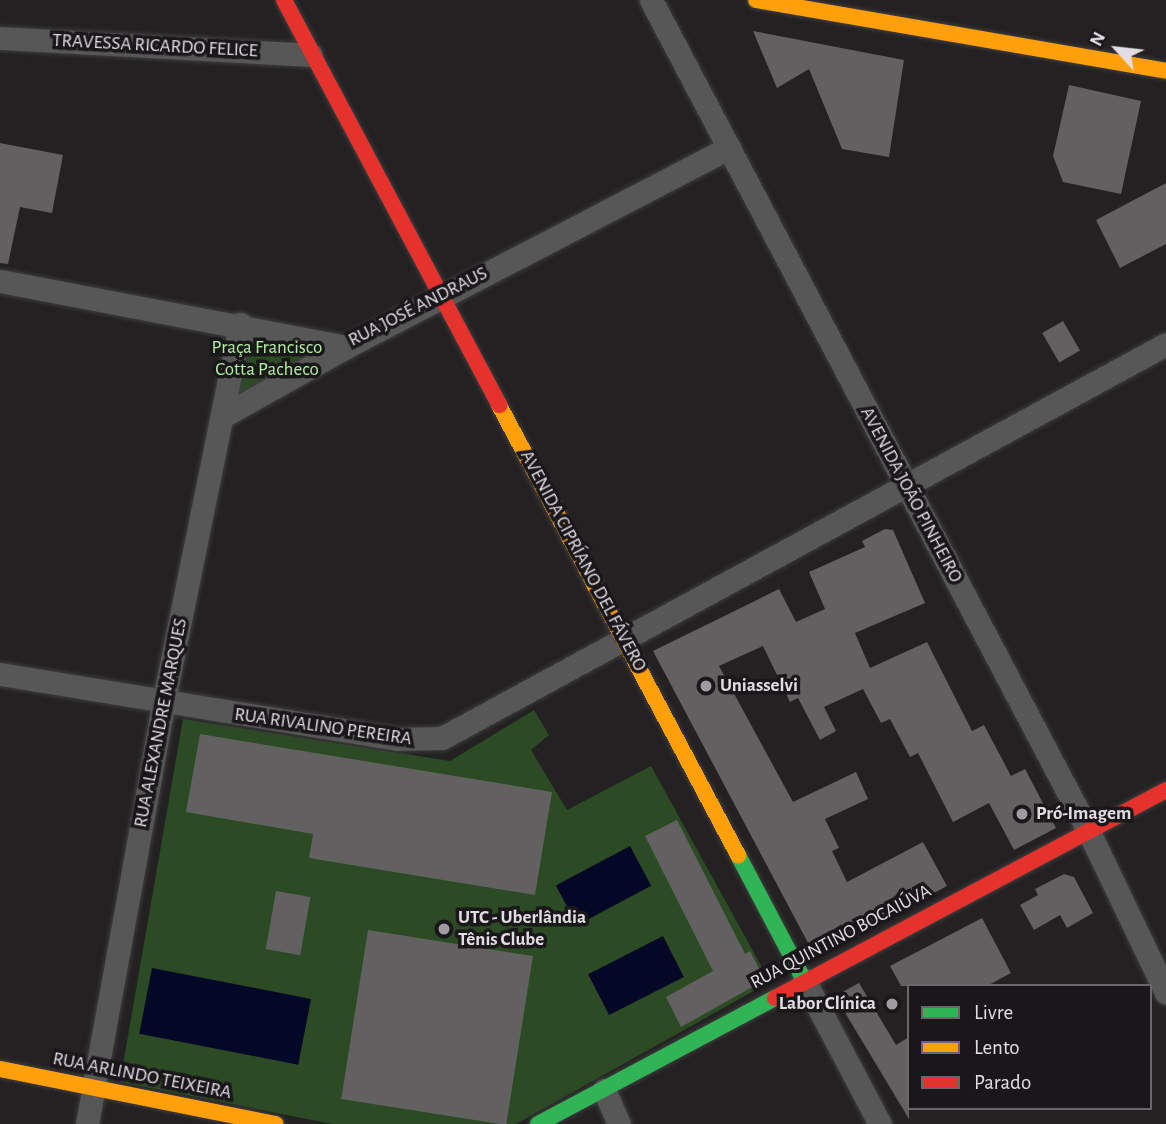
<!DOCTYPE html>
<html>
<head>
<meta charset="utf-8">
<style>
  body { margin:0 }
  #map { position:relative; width:1166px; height:1124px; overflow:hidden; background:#232122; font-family:"Alegreya Sans",sans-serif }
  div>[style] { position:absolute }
  .green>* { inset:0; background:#2c4b25 }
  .water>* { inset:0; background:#030827; transform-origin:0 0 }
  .building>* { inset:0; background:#626060; transform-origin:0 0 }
  .roads { filter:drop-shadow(0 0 2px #3f3d3f) drop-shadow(0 0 2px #3f3d3f) }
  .street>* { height:23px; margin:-11.5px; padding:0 11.5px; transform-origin:11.5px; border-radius:11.5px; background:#585758 }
  .fast>* { height:16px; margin:-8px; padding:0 8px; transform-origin:8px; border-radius:8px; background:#30b455 }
  .slow>* { height:16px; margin:-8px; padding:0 8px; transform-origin:8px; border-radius:8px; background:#ff9f0a }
  .jam>* { height:16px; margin:-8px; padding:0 8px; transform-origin:8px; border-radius:8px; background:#e5322d }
  .dots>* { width:19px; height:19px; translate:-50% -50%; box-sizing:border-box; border:4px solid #1a171a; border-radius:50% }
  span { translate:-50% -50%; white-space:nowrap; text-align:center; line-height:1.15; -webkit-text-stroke:7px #1a171a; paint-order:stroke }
  .street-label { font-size:19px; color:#e1dee1 }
  .park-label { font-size:19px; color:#b0efa1 }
  .poi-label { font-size:19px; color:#e1dee1; font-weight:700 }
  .left { translate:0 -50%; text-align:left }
  .right { translate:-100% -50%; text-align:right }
  .legend { position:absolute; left:907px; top:984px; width:245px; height:126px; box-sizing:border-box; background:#1a171a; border:2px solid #6a676a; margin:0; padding:9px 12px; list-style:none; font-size:21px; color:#e1dee1 }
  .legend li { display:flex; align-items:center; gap:14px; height:35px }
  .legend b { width:35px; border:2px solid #6a676a }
  .north { position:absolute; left:1082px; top:14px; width:70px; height:70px; -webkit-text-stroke:5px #1a171a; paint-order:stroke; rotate:297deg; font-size:19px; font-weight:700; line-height:28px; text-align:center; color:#e1dee1 }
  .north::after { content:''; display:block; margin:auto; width:24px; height:32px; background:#e1dee1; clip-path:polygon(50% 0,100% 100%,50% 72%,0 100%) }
</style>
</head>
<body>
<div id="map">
  <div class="green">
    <i style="clip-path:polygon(248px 326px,328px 355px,232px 405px)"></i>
    <i style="clip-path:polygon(534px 710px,549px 735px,531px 750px,567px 810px,651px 766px,770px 982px,516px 1124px,333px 1124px,120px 1082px,183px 719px,450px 761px)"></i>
  </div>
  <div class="water">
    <i style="left:630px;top:846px;width:45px;height:84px;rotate:62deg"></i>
    <i style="left:663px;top:936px;width:46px;height:84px;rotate:63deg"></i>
    <i style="left:152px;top:968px;width:162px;height:67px;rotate:11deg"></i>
  </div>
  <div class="building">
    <i style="clip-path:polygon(753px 31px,904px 60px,889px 157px,842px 149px,809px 69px,777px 88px)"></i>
    <i style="clip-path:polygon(1069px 85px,1141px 101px,1121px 194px,1063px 182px,1053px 156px)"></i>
    <i style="clip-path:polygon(0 143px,63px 155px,52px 213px,20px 207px,8px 264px,0 263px)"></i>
    <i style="clip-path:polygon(1166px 183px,1166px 244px,1120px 268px,1096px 220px)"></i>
    <i style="left:1063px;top:321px;width:34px;height:24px;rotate:60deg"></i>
    <i style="clip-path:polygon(885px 529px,893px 530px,925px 603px,855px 633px,870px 668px,927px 642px,972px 731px,984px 725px,1011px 776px,1025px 769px,1056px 828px,1014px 850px,989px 803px,953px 822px,918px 753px,910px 757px,890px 719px,881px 723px,863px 689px,824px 707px,836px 731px,820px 740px,798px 698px,790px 702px,763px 646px,719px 666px,793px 802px,856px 772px,868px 799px,825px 819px,839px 848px,832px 851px,847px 882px,923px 842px,947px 886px,815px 956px,653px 651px,779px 589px,796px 622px,825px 609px,809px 572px,865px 547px,862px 541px)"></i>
    <i style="clip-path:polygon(200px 734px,552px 792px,535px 895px,309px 858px,313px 834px,186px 812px)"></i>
    <i style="clip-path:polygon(677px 820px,745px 954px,750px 951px,765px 980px,681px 1027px,666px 997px,713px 971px,645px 836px)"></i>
    <i style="clip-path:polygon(1064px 874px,1074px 877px,1093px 913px,1067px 928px,1060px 915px,1034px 930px,1020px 905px,1038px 895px,1035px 889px)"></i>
    <i style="left:276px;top:891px;width:35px;height:59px;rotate:10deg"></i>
    <i style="clip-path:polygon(982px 918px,1011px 973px,987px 986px,901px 986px,890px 966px)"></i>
    <i style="left:368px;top:930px;width:167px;height:171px;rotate:9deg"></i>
    <i style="clip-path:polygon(859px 983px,896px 1045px,909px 1037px,909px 1119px,835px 996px)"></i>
  </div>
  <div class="roads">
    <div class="street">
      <i style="left:651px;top:0;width:940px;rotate:62.24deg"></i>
      <i style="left:1089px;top:832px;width:178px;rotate:64.4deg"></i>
      <i style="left:0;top:38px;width:311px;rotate:3.1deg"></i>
      <i style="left:0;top:281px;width:352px;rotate:10.8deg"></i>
      <i style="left:346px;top:347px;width:432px;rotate:-27.5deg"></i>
      <i style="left:223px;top:416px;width:141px;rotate:-29.3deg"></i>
      <i style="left:0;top:674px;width:402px;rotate:9.3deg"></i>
      <i style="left:397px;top:739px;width:45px;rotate:-1.3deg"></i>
      <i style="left:442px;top:738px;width:824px;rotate:-28.55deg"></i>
      <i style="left:804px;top:980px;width:163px;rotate:62.2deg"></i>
      <i style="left:604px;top:1090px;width:37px;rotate:66deg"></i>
      <i style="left:87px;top:1124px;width:427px;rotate:-79.7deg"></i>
      <i style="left:163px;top:704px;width:388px;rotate:-78.5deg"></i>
    </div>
    <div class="fast">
      <i style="left:738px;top:855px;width:141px;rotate:62.2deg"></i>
      <i style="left:538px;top:1124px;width:268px;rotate:-28deg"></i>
    </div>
    <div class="slow">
      <i style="left:756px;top:0;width:416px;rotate:9.8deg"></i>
      <i style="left:499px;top:405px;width:510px;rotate:62.03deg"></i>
      <i style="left:0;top:1069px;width:281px;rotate:11.3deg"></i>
    </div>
    <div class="jam">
      <i style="left:284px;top:0;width:459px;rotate:62deg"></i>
      <i style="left:775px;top:998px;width:443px;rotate:-28deg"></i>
    </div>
  </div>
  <div class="dots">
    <i style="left:706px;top:686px;background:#9e9c9e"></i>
    <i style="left:1022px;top:814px;background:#9e9c9e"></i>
    <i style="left:444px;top:929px;background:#9e9c9e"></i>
    <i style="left:892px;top:1004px;background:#9e9c9e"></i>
  </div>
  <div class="street-label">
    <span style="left:155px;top:46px;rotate:3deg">TRAVESSA RICARDO FELICE</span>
    <span style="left:418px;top:307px;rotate:-27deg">RUA JOSÉ ANDRAUS</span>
    <span style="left:911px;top:495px;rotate:62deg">AVENIDA JOÃO PINHEIRO</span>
    <span style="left:583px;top:561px;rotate:62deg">AVENIDA CIPRÍANO DEL FÁVERO</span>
    <span style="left:161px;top:723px;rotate:-79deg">RUA ALEXANDRE MARQUES</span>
    <span style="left:323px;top:727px;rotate:8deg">RUA RIVALINO PEREIRA</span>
    <span style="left:841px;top:937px;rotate:-28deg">RUA QUINTINO BOCAIÚVA</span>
    <span style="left:142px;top:1076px;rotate:11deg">RUA ARLINDO TEIXEIRA</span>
  </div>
  <div class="park-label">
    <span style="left:267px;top:359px">Praça Francisco<br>Cotta Pacheco</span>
  </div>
  <div class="poi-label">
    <span class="left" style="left:720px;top:686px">Uniasselvi</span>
    <span class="left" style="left:1036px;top:814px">Pró-Imagem</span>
    <span class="left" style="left:458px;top:929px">UTC - Uberlândia<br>Tênis Clube</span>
    <span class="right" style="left:876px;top:1004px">Labor Clínica</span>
  </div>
  <ul class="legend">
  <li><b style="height:9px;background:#30b455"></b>Livre</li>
  <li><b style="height:9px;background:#ff9f0a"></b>Lento</li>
  <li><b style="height:9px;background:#e5322d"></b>Parado</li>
  </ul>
  <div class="north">N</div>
</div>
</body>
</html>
